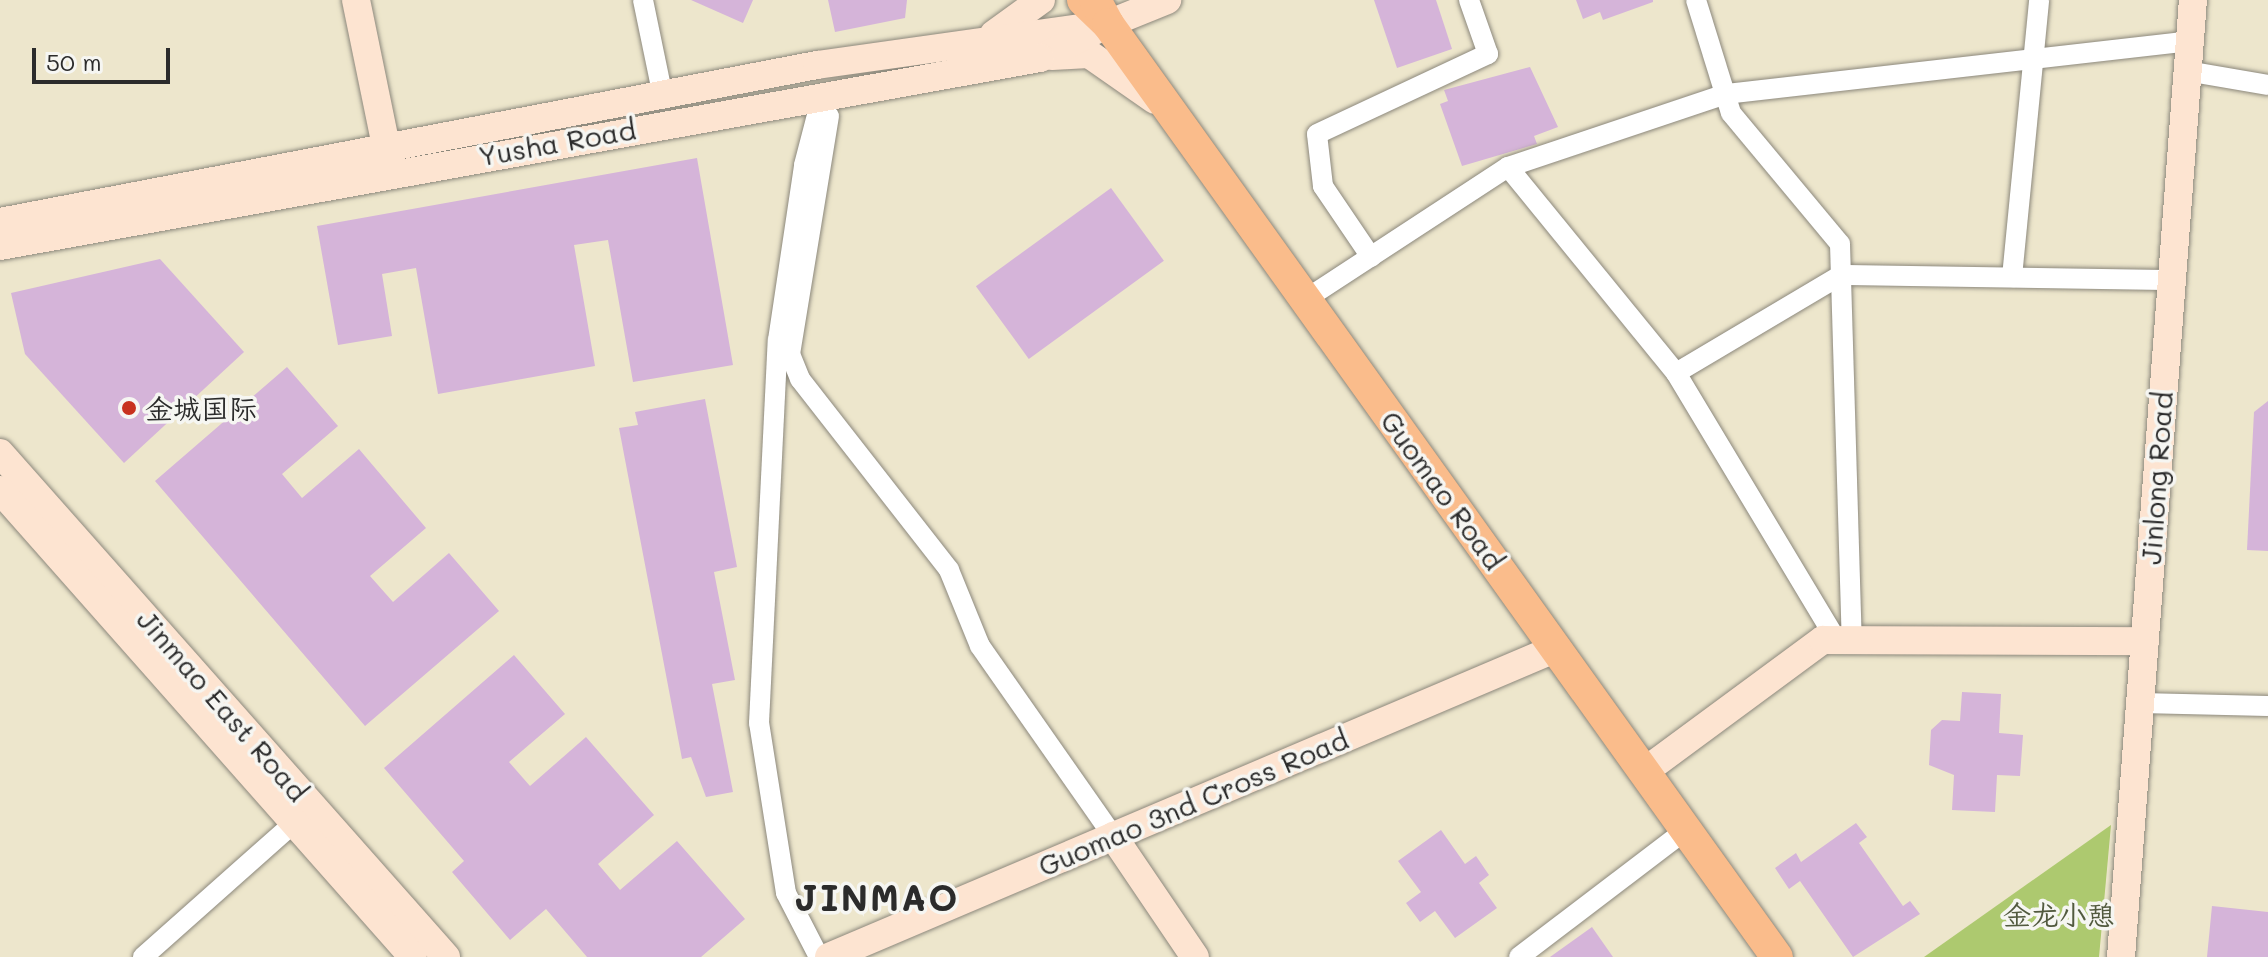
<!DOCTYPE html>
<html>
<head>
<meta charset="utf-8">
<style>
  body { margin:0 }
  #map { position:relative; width:2268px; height:957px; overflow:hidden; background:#ede6cc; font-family:Mali,"LXGW WenKai TC",sans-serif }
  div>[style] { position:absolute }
  .green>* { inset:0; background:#adc96f }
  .building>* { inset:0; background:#d5b4d9; transform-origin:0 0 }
  .roads { filter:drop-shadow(0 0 2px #8c887c) drop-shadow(0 0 2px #8c887c) }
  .street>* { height:20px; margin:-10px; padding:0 10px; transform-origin:10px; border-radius:10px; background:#fff }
  .secondary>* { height:28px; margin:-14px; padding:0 14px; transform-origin:14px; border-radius:14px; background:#fde4d1 }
  .primary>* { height:32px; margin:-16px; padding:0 16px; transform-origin:16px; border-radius:16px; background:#fabc8b }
  .dots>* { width:22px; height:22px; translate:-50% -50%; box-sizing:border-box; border:4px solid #f6f6f2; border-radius:50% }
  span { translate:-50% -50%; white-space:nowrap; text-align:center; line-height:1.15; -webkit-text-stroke:7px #f6f6f2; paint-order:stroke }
  .street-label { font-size:28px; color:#2b2b2b }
  .poi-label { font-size:28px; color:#2b2b2b }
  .left { translate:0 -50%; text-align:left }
  .park-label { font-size:28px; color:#525a3f }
  .district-label { font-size:36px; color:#2b2b2b; font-weight:700; letter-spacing:2px }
  .scale { position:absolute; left:32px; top:48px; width:138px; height:36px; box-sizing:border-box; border:4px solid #2b2b2b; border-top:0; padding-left:10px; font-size:24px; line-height:28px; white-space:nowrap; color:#2b2b2b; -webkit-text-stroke:6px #f6f6f2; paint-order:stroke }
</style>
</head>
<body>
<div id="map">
  <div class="green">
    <i style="clip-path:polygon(2111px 825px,2099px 957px,1924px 957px)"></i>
  </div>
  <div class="building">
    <i style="clip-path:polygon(691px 0,753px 0,743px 23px)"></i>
    <i style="clip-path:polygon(828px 0,907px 0,905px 18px,835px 32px)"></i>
    <i style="clip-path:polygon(1374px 0,1436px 0,1452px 49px,1397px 68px)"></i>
    <i style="clip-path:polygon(1576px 0,1653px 0,1653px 2px,1603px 20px,1600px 12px,1583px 19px)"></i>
    <i style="clip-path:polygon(1530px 67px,1558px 127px,1534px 136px,1537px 144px,1462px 166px,1440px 104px,1448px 101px,1444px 90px)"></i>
    <i style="clip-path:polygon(697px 158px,733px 365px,633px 382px,608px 240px,574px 245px,595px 366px,438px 394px,416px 268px,382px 274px,392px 336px,338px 345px,317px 226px)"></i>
    <i style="left:1111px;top:188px;width:90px;height:167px;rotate:54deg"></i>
    <i style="clip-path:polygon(160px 259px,244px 352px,124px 463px,25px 354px,11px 293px)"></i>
    <i style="clip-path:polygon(287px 367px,338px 426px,282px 474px,302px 498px,359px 449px,426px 528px,370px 576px,393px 602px,449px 553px,499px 611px,365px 726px,155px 481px)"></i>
    <i style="clip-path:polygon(705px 399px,737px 567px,714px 572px,735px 680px,712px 684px,733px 792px,706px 797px,691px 757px,682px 759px,619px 428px,638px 425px,635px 412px)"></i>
    <i style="clip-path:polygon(2268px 401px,2268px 551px,2247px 550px,2254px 412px)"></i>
    <i style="clip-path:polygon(514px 655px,565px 714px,509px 762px,530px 786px,586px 737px,654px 815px,598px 864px,620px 890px,677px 841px,745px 919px,701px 957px,587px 957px,546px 909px,510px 940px,452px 872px,464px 861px,384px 768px)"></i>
    <i style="clip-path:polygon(1962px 692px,2001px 694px,1999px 733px,2023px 735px,2020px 776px,1997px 775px,1995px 812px,1952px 810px,1954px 775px,1929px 765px,1931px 730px,1942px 720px,1960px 721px)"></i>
    <i style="clip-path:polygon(1856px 823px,1867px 837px,1859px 843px,1903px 906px,1910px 901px,1920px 914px,1853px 957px,1800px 881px,1789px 889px,1775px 868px,1796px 853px,1801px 862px)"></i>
    <i style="clip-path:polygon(1441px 830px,1465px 864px,1476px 856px,1489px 875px,1479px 883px,1497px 908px,1455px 938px,1435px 911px,1420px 922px,1406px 903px,1421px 892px,1398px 861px)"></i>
    <i style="clip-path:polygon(2212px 906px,2268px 912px,2268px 957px,2207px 957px)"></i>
    <i style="clip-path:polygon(1592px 927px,1613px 957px,1550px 957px)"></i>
  </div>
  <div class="roads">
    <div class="street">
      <i style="left:643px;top:0;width:89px;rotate:78.3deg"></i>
      <i style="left:1696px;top:0;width:118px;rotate:72.8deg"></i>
      <i style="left:1731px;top:113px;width:170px;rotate:50.2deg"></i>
      <i style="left:1840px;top:244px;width:393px;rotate:88.3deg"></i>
      <i style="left:2187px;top:71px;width:82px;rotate:9.8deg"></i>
      <i style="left:829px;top:116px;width:241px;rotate:99.3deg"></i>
      <i style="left:790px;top:354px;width:27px;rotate:68deg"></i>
      <i style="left:800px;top:379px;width:242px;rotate:52deg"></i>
      <i style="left:949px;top:570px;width:82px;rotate:67.8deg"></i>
      <i style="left:980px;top:646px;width:232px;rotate:55deg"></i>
      <i style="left:1508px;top:167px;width:266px;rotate:50.8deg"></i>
      <i style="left:1676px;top:373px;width:309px;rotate:59deg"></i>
      <i style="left:1371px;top:257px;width:86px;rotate:-124.1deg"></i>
      <i style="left:1323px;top:186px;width:52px;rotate:-96.6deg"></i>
      <i style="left:1317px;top:134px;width:189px;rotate:-25.1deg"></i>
      <i style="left:1488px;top:54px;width:57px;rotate:-109.4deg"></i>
      <i style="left:2012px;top:277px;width:278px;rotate:-84.4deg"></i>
      <i style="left:1306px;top:299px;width:241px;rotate:-33.2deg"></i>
      <i style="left:1508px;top:167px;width:230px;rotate:-18.5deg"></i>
      <i style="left:1726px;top:94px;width:466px;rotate:-6.5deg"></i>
      <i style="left:1676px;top:373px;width:192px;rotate:-30.7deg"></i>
      <i style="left:1841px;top:275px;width:330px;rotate:0.9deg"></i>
      <i style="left:2140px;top:703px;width:128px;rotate:1.3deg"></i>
      <i style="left:143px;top:957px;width:202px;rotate:-41.6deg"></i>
      <i style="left:819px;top:957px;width:72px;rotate:-117.3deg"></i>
      <i style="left:786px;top:893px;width:172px;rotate:-99deg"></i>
      <i style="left:759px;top:723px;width:383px;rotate:-87.2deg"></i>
      <i style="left:778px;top:340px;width:177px;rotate:-81.5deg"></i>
      <i style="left:804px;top:165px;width:71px;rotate:-75.4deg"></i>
      <i style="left:1519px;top:957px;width:210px;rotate:-37.3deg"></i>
    </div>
    <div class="secondary">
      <i style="left:356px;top:0;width:169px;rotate:78.4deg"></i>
      <i style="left:1108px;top:24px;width:64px;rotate:-22.1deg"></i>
      <i style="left:994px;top:34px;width:58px;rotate:-35.9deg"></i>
      <i style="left:1052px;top:56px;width:37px;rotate:-3deg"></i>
      <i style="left:1089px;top:54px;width:80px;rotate:34.9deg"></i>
      <i style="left:0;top:222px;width:832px;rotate:-10.88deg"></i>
      <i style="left:817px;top:65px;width:294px;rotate:-8deg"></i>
      <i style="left:1108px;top:24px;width:76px;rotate:153.4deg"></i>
      <i style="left:1040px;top:58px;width:1057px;rotate:169.75deg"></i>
      <i style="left:0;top:453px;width:673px;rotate:48.49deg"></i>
      <i style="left:0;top:490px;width:623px;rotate:48.51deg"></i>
      <i style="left:1645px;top:771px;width:221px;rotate:-36.4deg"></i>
      <i style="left:1823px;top:640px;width:322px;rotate:0.2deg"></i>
      <i style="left:1113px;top:836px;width:146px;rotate:55.9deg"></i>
      <i style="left:829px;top:957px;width:791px;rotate:-23deg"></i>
      <i style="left:2121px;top:957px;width:960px;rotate:-85.7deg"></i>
    </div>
    <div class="primary">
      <i style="left:1083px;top:0;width:35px;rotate:44deg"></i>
      <i style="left:1108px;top:24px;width:27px;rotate:-118deg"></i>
      <i style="left:1108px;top:24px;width:1148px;rotate:54.36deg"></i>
    </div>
  </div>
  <div class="dots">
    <i style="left:129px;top:408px;background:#c8321e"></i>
  </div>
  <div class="street-label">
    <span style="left:557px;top:142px;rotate:-10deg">Yusha Road</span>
    <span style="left:2156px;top:478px;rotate:-86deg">Jinlong Road</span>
    <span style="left:1443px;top:490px;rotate:54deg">Guomao Road</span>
    <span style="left:223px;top:705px;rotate:49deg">Jinmao East Road</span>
    <span style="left:1193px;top:802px;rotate:-23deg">Guomao 3nd Cross Road</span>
  </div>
  <div class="poi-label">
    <span class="left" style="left:145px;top:408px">金城国际</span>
  </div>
  <div class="park-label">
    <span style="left:2059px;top:914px">金龙小憩</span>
  </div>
  <div class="district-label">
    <span style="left:877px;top:897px">JINMAO</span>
  </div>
  <div class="scale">50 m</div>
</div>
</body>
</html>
